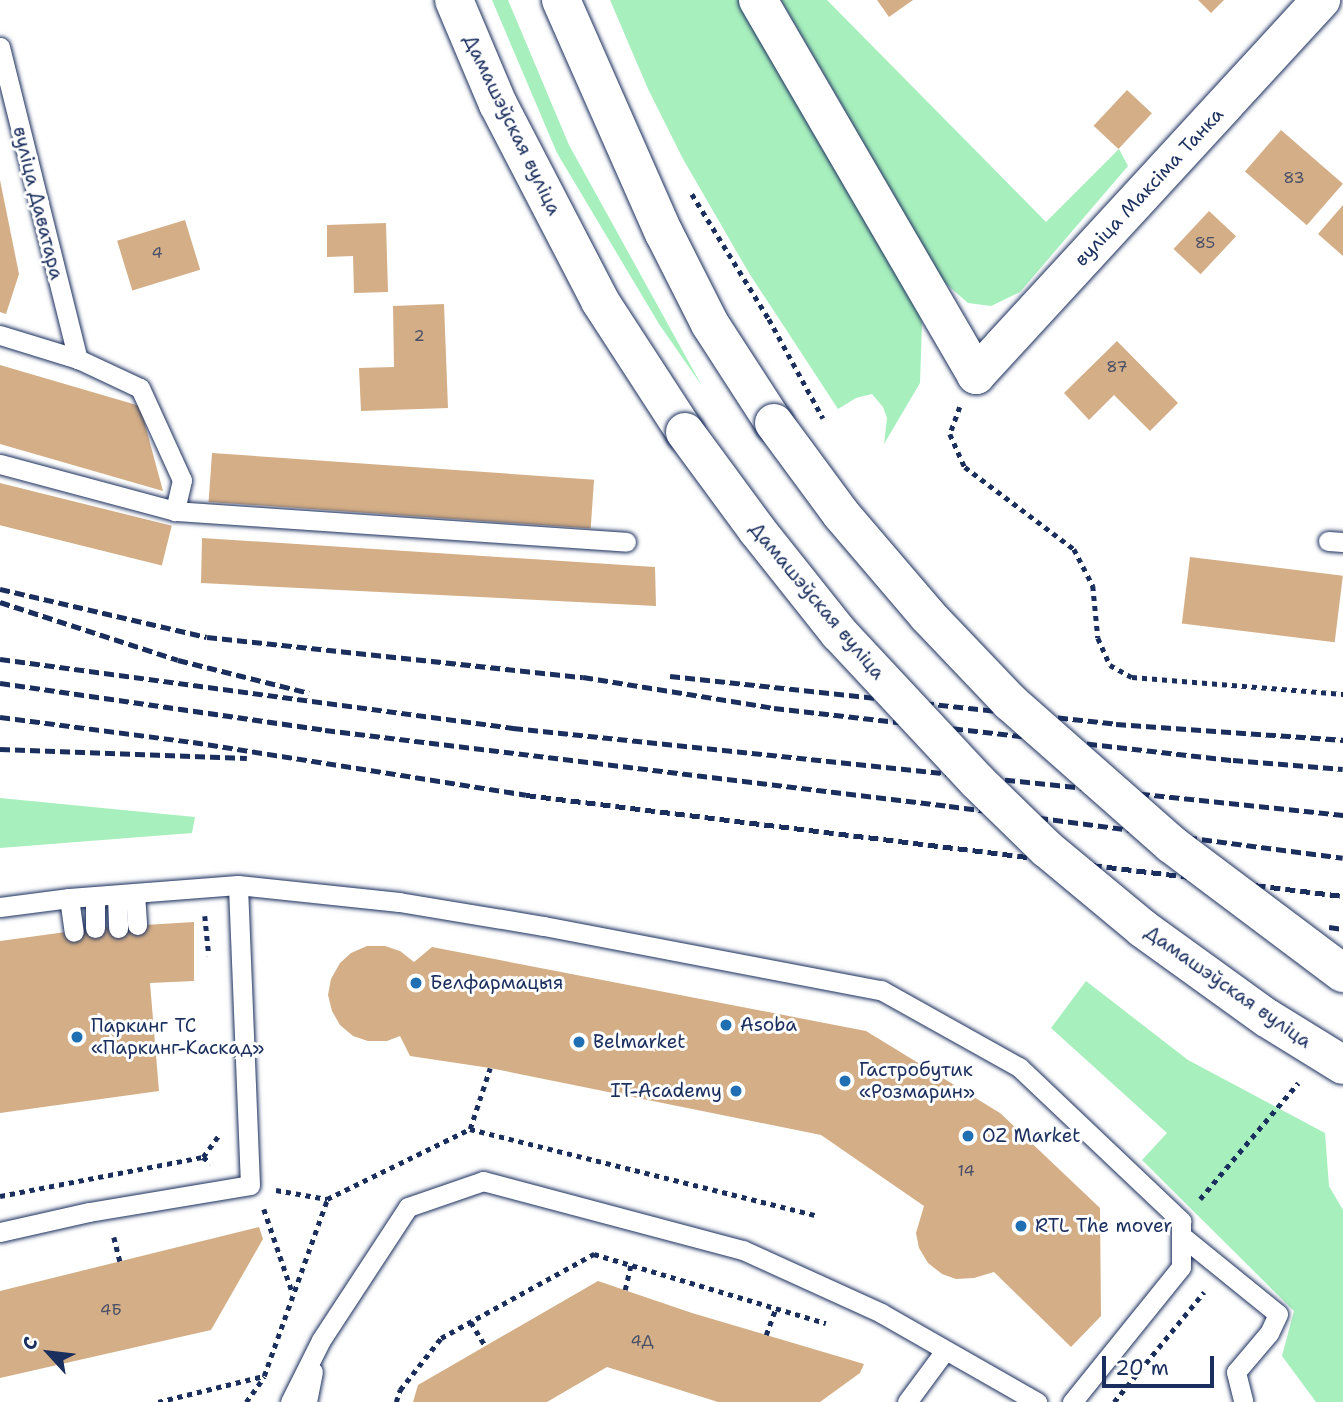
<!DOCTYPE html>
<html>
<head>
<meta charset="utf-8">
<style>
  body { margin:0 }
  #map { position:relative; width:1343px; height:1402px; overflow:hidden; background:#fff; font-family:"Shantell Sans",sans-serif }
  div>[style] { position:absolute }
  .green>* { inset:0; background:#a7efbd }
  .building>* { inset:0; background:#d4ae86; transform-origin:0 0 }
  .path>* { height:4.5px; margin-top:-2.25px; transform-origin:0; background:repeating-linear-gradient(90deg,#1b2f5e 0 5px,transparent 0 10px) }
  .roads { filter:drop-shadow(0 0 2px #1b2f5e) drop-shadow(0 0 2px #1b2f5e) }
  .lane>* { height:19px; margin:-9.5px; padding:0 9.5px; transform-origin:9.5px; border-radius:9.5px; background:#fff }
  .street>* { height:38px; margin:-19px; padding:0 19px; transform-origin:19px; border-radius:19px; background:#fff }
  .primary>* { height:38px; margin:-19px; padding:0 19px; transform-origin:19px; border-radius:19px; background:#fff }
  .rail>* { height:5px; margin-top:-2.5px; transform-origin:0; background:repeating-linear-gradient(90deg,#1b2f5e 0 10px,transparent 0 15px) }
  .bridges { filter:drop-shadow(0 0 2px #1b2f5e) drop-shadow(0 0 2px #1b2f5e) }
  .primary-bridge>* { height:38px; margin:-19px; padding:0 19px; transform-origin:19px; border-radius:19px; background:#fff }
  .dots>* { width:19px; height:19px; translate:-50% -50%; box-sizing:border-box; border:4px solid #fff; border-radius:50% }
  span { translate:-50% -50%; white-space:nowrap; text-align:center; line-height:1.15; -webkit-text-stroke:6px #fff; paint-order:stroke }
  .number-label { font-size:16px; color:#494f68 }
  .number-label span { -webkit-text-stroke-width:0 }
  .street-label { font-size:19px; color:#1b2f5e }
  .poi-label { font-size:19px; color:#1b2f5e }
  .left { translate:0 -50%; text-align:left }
  .right { translate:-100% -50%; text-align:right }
  .north { position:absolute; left:14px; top:1318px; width:70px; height:70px; -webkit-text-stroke:5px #fff; paint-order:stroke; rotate:297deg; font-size:19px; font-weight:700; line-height:28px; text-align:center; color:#1b2f5e }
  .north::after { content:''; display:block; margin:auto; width:24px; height:32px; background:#1b2f5e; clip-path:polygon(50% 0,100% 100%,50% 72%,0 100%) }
  .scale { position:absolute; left:1102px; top:1356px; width:112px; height:32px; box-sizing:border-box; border:4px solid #1b2f5e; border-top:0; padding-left:9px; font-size:21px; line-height:24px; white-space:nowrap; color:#1b2f5e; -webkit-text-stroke:5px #fff; paint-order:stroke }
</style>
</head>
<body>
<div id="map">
  <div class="green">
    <i style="clip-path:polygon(492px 0,508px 0,569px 145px,702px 386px,659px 324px,557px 153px)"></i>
    <i style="clip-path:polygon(610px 0,742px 0,918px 307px,922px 323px,920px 383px,884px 444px,887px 418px,883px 407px,872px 394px,856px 398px,838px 409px,749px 273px,683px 159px,648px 89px)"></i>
    <i style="clip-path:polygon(781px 0,827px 0,1046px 222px,1119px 149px,1128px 166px,1020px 292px,991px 306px,968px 303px,944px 282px)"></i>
    <i style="clip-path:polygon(0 798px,195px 817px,192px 833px,0 848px)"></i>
    <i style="clip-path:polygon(1086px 981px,1188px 1060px,1325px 1133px,1329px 1186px,1343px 1210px,1343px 1402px,1316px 1402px,1282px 1356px,1294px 1311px,1142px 1160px,1167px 1133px,1051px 1028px)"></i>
  </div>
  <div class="building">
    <i style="clip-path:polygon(877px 0,913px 0,889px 17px)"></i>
    <i style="clip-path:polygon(1198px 0,1224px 0,1211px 13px)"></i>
    <i style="left:1127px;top:90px;width:34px;height:49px;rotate:43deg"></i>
    <i style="left:1281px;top:130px;width:82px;height:55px;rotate:41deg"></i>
    <i style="clip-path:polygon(0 180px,19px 274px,6px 314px,0 312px)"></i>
    <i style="clip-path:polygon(1343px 205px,1343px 256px,1318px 234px)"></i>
    <i style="left:1209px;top:211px;width:37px;height:52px;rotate:43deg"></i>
    <i style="left:185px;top:220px;width:52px;height:71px;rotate:73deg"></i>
    <i style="clip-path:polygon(386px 223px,388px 292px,354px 293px,353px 256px,327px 257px,327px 225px)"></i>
    <i style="clip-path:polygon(444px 304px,448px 408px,361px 411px,359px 368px,394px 367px,393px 306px)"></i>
    <i style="clip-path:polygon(1117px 341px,1178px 403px,1150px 431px,1114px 395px,1089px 420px,1064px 393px)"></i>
    <i style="clip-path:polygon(0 365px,140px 406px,163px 491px,0 444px)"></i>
    <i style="left:212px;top:453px;width:383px;height:49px;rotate:4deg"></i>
    <i style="left:0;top:483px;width:177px;height:41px;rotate:14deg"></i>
    <i style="clip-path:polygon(202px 538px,655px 567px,656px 606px,201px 583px)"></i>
    <i style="left:1190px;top:557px;width:154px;height:67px;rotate:7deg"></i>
    <i style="clip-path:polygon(194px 922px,194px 981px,150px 983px,159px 1091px,0 1113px,0 941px,95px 928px)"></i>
    <i style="clip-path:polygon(367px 946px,385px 946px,400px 951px,414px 962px,432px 947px,866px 1031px,1000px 1113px,1100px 1208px,1101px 1316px,1071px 1347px,994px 1272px,974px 1278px,956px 1279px,942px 1274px,928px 1263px,919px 1248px,916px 1233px,924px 1206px,821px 1135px,490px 1068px,410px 1056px,400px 1036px,387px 1041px,368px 1041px,353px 1036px,340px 1025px,332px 1011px,328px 995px,331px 979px,340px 963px,351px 953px)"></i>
    <i style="clip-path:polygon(259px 1227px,263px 1239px,211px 1330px,0 1378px,0 1291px)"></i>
    <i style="clip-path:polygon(598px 1281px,692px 1313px,864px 1364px,860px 1373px,820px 1402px,718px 1402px,607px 1367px,547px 1402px,413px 1402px,418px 1385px)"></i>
  </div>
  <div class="path">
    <i style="left:692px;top:194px;width:147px;rotate:58.4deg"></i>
    <i style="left:769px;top:319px;width:113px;rotate:61.4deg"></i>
    <i style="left:960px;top:407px;width:29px;rotate:110deg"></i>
    <i style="left:950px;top:434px;width:36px;rotate:66deg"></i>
    <i style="left:965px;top:467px;width:136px;rotate:37deg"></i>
    <i style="left:1074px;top:549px;width:42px;rotate:62.8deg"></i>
    <i style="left:1093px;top:586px;width:52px;rotate:84.5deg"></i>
    <i style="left:1098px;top:638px;width:30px;rotate:66deg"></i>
    <i style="left:1110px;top:665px;width:25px;rotate:29deg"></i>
    <i style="left:1132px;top:677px;width:212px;rotate:4.6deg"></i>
    <i style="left:205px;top:916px;width:40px;rotate:84.3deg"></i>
    <i style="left:470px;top:1129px;width:64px;rotate:-71.8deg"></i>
    <i style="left:203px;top:1157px;width:26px;rotate:-54deg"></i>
    <i style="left:276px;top:1190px;width:52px;rotate:10deg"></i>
    <i style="left:327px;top:1199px;width:159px;rotate:-26.1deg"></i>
    <i style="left:470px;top:1129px;width:359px;rotate:14deg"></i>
    <i style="left:0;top:1196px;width:207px;rotate:-10.9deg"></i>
    <i style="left:203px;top:1157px;width:10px;rotate:37deg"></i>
    <i style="left:1200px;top:1199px;width:152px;rotate:-49.8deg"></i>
    <i style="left:264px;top:1209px;width:90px;rotate:71.2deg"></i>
    <i style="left:114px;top:1237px;width:25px;rotate:76deg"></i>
    <i style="left:625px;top:1290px;width:26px;rotate:-77deg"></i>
    <i style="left:471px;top:1322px;width:29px;rotate:59deg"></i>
    <i style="left:766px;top:1335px;width:29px;rotate:-70deg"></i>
    <i style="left:158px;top:1402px;width:109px;rotate:-13.8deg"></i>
    <i style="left:264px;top:1376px;width:187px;rotate:-70.3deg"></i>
    <i style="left:246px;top:1402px;width:31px;rotate:-54deg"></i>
    <i style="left:396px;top:1402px;width:13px;rotate:-72deg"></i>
    <i style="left:400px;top:1390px;width:66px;rotate:-51.7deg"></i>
    <i style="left:441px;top:1338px;width:175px;rotate:-28.8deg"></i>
    <i style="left:594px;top:1254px;width:242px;rotate:16.6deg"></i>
    <i style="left:1114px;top:1402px;width:142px;rotate:-50.7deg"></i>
  </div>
  <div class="roads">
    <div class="lane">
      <i style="left:0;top:47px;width:322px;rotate:76deg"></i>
      <i style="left:0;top:335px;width:82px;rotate:17.1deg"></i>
      <i style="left:78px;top:359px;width:68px;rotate:25.1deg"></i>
      <i style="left:140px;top:388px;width:101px;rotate:65.5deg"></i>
      <i style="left:182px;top:480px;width:32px;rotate:103deg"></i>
      <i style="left:0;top:464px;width:181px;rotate:15deg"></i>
      <i style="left:175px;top:511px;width:452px;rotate:3.9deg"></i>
      <i style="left:1328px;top:541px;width:15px;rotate:4deg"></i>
      <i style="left:135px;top:894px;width:31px;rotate:86deg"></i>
      <i style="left:117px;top:895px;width:33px;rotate:88deg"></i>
      <i style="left:69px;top:898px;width:34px;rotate:82deg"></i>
      <i style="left:0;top:907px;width:70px;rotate:-7.4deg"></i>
      <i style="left:69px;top:898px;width:169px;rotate:-4.4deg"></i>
      <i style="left:238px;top:885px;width:162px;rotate:6deg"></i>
      <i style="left:399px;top:902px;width:147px;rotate:9.4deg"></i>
      <i style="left:544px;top:926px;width:343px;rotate:10.8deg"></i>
      <i style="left:881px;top:990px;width:158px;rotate:29.2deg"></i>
      <i style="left:1019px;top:1067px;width:224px;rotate:43.5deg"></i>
      <i style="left:1181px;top:1221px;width:46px;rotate:90deg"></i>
      <i style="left:1181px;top:1267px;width:174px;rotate:128.9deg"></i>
      <i style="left:95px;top:928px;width:31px;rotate:-90deg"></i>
      <i style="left:0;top:1232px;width:91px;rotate:-12.7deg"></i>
      <i style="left:89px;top:1212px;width:163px;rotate:-9.5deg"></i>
      <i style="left:250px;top:1185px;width:300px;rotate:-92.3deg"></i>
      <i style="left:1183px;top:1237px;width:122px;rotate:39deg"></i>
      <i style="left:1278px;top:1314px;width:21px;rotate:115deg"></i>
      <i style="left:1269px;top:1333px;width:51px;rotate:130.2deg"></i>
      <i style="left:1236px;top:1372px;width:30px;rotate:76deg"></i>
      <i style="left:290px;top:1402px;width:69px;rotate:-63.4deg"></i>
      <i style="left:321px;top:1340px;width:159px;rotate:-56.8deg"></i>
      <i style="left:408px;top:1207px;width:79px;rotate:-19.1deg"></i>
      <i style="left:483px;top:1181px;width:269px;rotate:14.9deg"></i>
      <i style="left:743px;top:1250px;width:152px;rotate:24.5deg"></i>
      <i style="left:881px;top:1313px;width:180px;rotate:29.7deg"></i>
      <i style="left:307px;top:1402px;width:31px;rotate:-79deg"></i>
      <i style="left:907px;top:1402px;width:62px;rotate:-53.5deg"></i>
    </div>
    <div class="street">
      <i style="left:758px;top:0;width:434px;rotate:59.8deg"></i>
      <i style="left:976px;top:375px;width:510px;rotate:-47.39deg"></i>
    </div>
    <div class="primary">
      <i style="left:454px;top:0;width:113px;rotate:67.1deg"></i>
      <i style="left:498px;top:104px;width:222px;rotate:62.6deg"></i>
      <i style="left:600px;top:301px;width:156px;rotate:57deg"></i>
      <i style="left:561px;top:0;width:255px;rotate:66.2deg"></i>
      <i style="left:664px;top:233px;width:102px;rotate:63.2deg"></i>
      <i style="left:710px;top:324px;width:118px;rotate:57.1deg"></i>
    </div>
  </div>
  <div class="rail">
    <i style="left:0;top:589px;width:212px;rotate:13.1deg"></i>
    <i style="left:207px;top:637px;width:378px;rotate:6.1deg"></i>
    <i style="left:583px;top:677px;width:193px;rotate:9.2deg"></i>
    <i style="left:774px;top:708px;width:462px;rotate:6.5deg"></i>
    <i style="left:1233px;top:760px;width:110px;rotate:4.7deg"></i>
    <i style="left:0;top:602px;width:187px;rotate:18deg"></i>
    <i style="left:178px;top:660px;width:135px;rotate:14.1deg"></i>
    <i style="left:0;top:659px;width:518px;rotate:7.66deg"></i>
    <i style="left:513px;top:728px;width:835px;rotate:5.98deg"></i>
    <i style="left:670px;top:676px;width:449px;rotate:6.1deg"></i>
    <i style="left:1116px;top:724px;width:228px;rotate:4deg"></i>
    <i style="left:0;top:683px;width:328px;rotate:8.2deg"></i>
    <i style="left:325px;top:730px;width:629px;rotate:6.94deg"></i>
    <i style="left:949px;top:806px;width:397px;rotate:7.5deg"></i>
    <i style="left:0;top:717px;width:195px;rotate:7.4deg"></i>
    <i style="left:193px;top:742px;width:337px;rotate:9deg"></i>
    <i style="left:526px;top:795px;width:823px;rotate:7.05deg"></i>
    <i style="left:0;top:749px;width:247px;rotate:2.1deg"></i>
    <i style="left:1329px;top:927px;width:14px;rotate:8deg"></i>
  </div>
  <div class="bridges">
    <div class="primary-bridge">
      <i style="left:774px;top:423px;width:113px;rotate:53.6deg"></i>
      <i style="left:841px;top:514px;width:134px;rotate:49.5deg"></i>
      <i style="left:928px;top:616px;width:119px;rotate:46.4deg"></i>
      <i style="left:1010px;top:702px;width:215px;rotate:41.4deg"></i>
      <i style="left:1171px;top:844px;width:215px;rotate:36.9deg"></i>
      <i style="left:685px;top:432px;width:122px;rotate:53.7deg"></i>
      <i style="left:757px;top:530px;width:132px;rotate:51.5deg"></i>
      <i style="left:839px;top:633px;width:202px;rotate:47deg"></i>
      <i style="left:977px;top:781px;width:98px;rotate:44.2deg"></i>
      <i style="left:1047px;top:849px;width:124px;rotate:39.7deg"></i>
      <i style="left:1142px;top:928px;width:154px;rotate:35.8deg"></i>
      <i style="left:1267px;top:1018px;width:89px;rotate:31.7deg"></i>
    </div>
  </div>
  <div class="dots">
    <i style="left:416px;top:983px;background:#1f6fb2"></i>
    <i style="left:726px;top:1025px;background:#1f6fb2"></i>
    <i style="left:77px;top:1037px;background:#1f6fb2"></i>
    <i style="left:579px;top:1042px;background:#1f6fb2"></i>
    <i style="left:845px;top:1081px;background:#1f6fb2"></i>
    <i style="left:736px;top:1091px;background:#1f6fb2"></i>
    <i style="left:968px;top:1136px;background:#1f6fb2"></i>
    <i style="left:1021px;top:1226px;background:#1f6fb2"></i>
  </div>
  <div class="number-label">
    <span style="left:1294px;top:178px">83</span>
    <span style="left:1205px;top:243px">85</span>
    <span style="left:157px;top:253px">4</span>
    <span style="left:419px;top:336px">2</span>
    <span style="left:1117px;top:367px">87</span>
    <span style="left:966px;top:1171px">14</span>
    <span style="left:111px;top:1310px">4Б</span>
    <span style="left:642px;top:1341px">4Д</span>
  </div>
  <div class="street-label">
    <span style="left:512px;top:125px;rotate:64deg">Дамашэўская вуліца</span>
    <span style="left:1149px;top:187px;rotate:-47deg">вуліца Максіма Танка</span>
    <span style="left:38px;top:203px;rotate:76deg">вуліца Даватара</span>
    <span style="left:817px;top:601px;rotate:50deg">Дамашэўская вуліца</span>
    <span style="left:1228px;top:987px;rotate:35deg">Дамашэўская вуліца</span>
  </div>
  <div class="poi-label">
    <span class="left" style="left:430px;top:983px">Белфармацыя</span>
    <span class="left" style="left:740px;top:1025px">Asoba</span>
    <span class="left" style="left:91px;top:1037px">Паркинг ТС<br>«Паркинг-Каскад»</span>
    <span class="left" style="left:593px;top:1042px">Belmarket</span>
    <span class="left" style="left:859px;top:1081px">Гастробутик<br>«Розмарин»</span>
    <span class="right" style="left:722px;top:1091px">IT-Academy</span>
    <span class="left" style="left:982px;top:1136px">OZ Market</span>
    <span class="left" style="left:1035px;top:1226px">RTL The mover</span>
  </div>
  <div class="north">С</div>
  <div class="scale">20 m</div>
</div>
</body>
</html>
